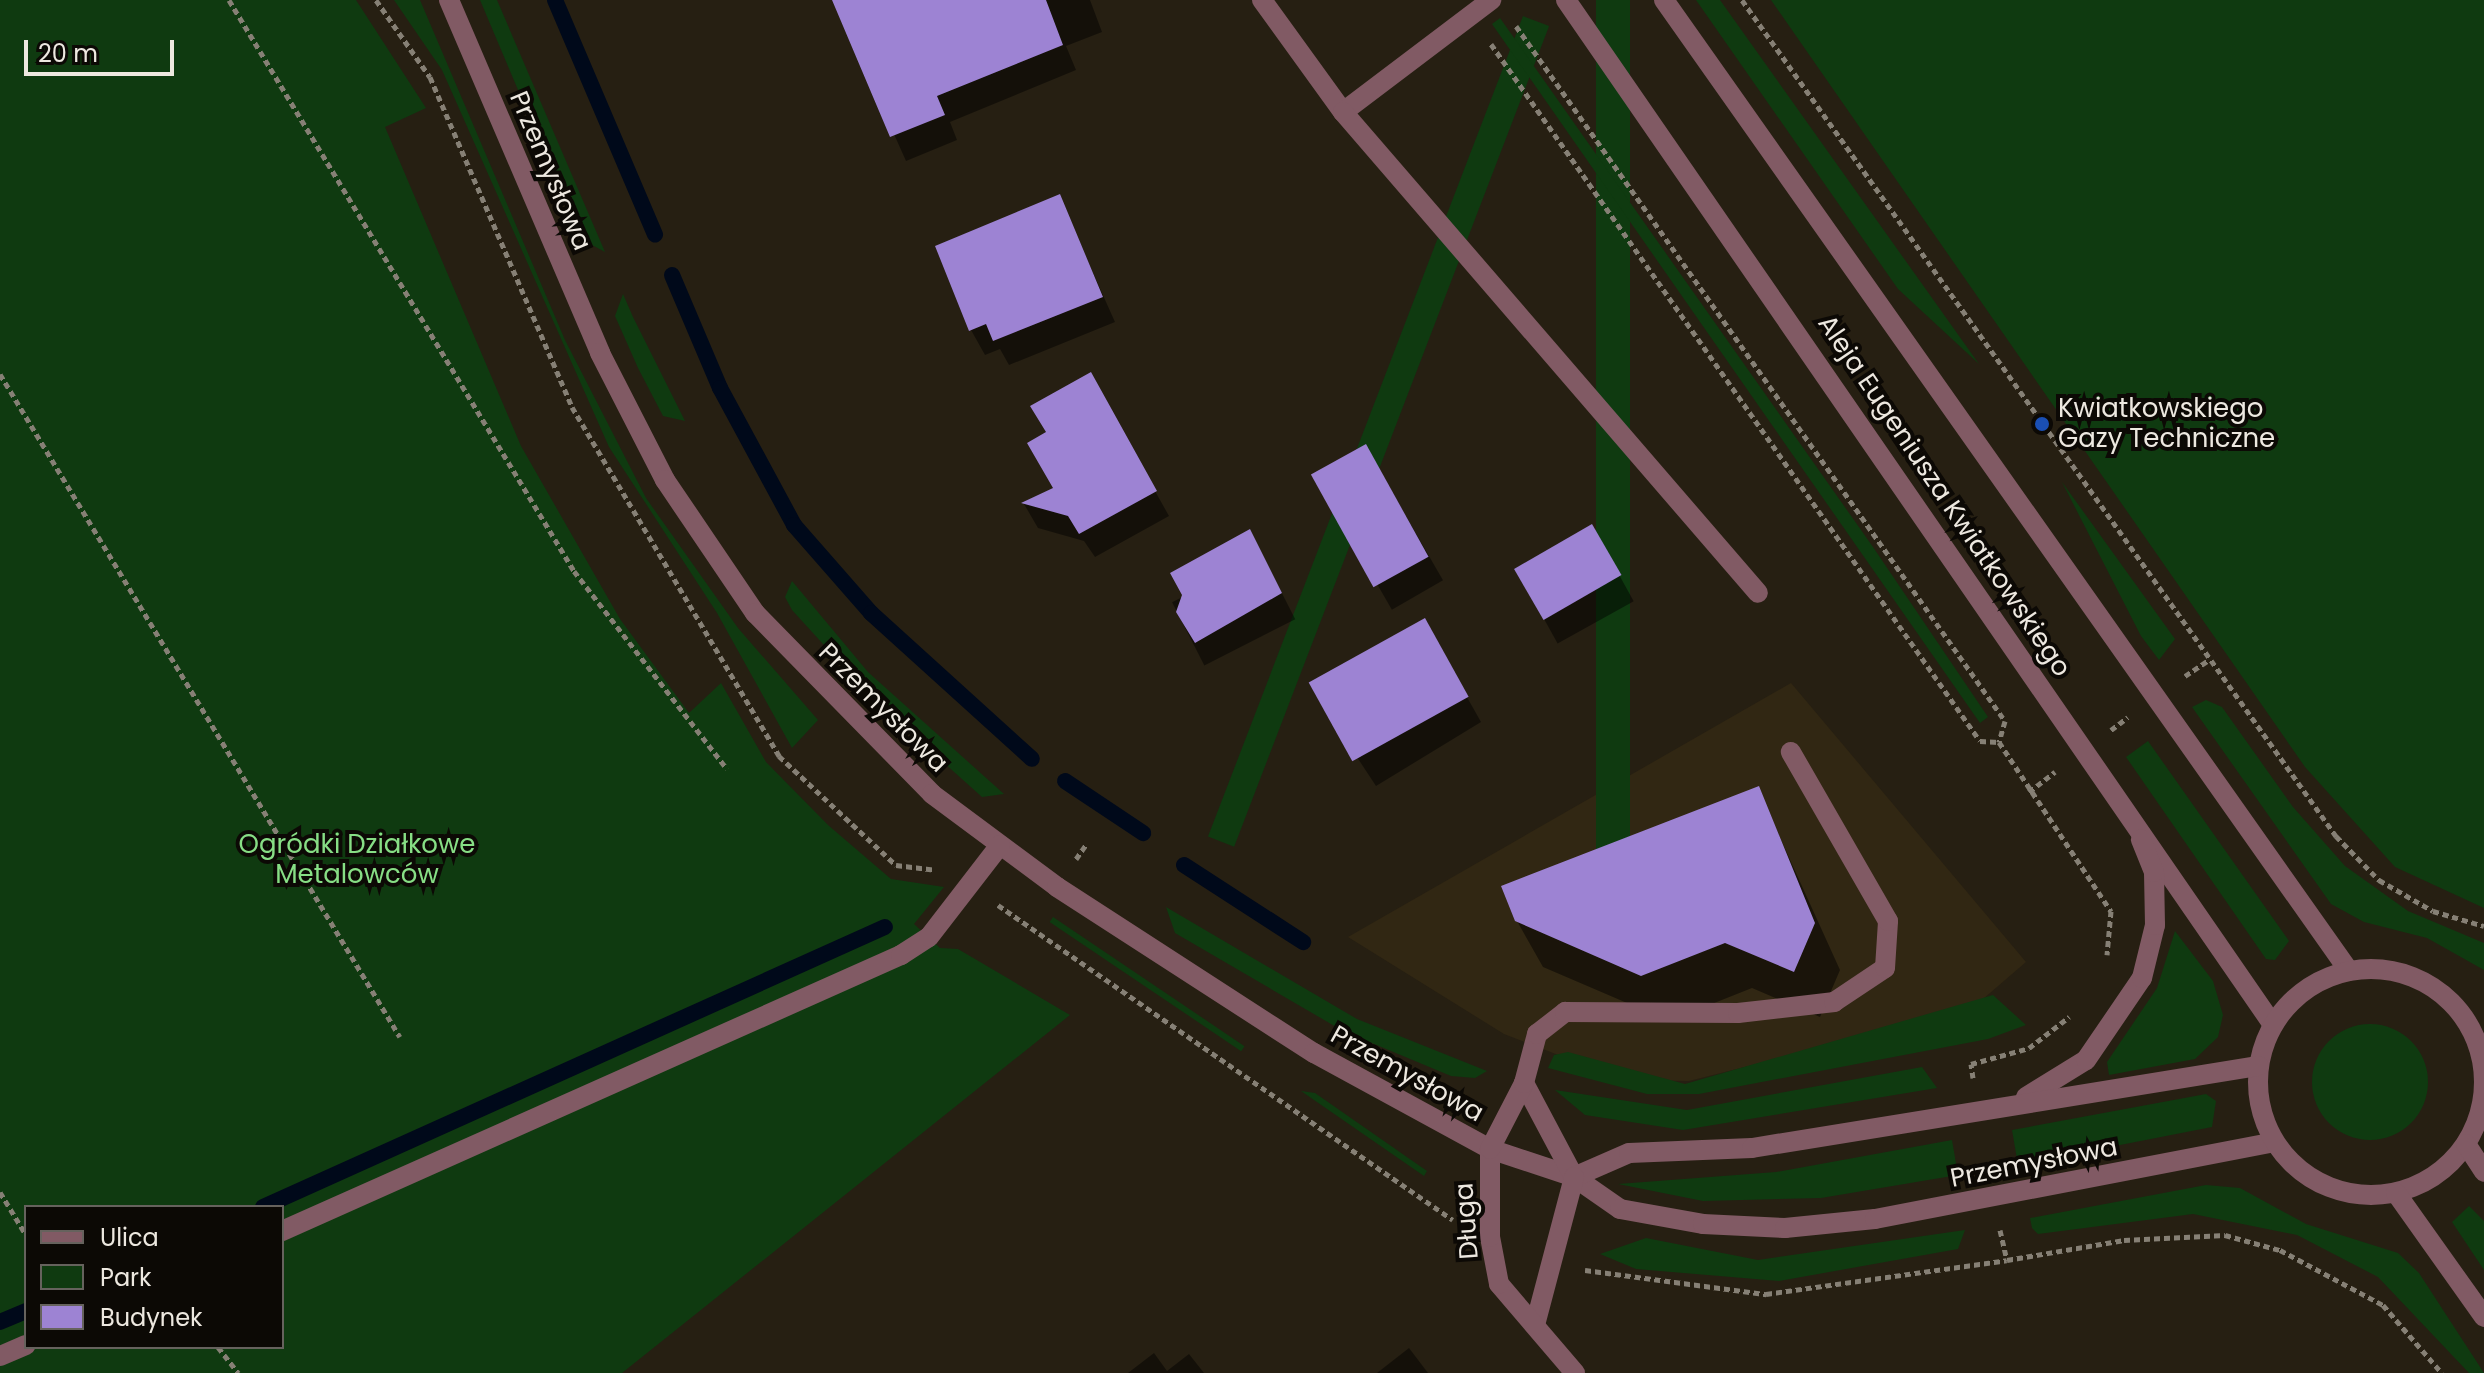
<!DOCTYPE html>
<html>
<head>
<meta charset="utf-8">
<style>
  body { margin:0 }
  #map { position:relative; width:2484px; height:1373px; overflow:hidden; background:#261f12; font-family:Poppins,sans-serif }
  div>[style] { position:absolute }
  .built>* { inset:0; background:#312713 }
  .green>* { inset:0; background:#0f3a10; transform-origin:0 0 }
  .round { border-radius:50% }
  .shadow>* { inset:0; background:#0007; transform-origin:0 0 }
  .stream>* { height:16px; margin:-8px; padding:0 8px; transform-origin:8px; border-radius:8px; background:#00091a }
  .building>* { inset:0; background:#9d83d3; transform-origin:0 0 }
  .path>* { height:5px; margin-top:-2.5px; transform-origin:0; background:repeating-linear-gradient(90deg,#868075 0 6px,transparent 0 10px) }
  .minor>* { height:20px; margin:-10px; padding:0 10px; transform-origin:10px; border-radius:10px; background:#815a64 }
  .minor>.ring { margin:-10px; padding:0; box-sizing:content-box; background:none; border:20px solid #815a64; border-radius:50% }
  .dots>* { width:22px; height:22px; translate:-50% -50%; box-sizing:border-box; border:4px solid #0c0905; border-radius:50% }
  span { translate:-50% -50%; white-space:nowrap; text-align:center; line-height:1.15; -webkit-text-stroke:8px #0c0905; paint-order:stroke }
  .street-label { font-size:26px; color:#ede8e0 }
  .poi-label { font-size:26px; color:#ede8e0 }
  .left { translate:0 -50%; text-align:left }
  .park-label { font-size:26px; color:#87de85 }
  .legend { position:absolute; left:24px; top:1205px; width:260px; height:144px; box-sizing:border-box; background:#0c0905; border:2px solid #66625d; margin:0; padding:10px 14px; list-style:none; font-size:24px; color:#ede8e0 }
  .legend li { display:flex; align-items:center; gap:16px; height:40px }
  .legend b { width:40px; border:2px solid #66625d }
  .scale { position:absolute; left:24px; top:40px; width:150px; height:36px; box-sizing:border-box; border:4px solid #ede8e0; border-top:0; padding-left:10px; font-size:24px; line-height:28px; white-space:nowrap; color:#ede8e0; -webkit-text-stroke:6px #0c0905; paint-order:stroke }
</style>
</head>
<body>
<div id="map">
  <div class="built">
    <i style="clip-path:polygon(1791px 683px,2026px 962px,1969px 1011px,1689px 1081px,1623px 1080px,1504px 1034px,1348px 937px)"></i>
  </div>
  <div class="green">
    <i style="clip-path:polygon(evenodd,0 0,356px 0,426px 108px,385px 127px,521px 446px,620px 619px,689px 713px,721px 683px,766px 762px,828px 825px,891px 879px,944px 887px,914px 924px,940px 948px,958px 949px,1070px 1015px,622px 1373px,0 1373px,0 0,26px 1207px,282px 1207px,282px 1347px,26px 1347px,26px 1207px)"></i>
    <i style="clip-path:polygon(394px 0,420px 0,565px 340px,646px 498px,738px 628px,818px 720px,792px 748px,717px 613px,609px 447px,442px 70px)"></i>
    <i style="clip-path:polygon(480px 0,497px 0,605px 252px,581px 239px)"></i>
    <i style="left:1596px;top:0;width:34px;height:860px"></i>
    <i style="clip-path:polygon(1696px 0,1720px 0,1979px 364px,1898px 289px)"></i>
    <i style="clip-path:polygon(1771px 0,2484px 0,2484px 908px,2395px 867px,2305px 767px)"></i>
    <i style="left:1523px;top:16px;width:28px;height:879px;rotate:21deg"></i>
    <i style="clip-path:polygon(1500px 18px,1873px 547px,1988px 717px,1980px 723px,1492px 24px)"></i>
    <i style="clip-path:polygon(623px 294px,633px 317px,685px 421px,663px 416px,638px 368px,615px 316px)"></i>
    <i style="clip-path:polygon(2062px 482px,2175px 639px,2159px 660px,2141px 636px)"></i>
    <i style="clip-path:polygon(792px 581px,868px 672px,1004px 794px,982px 797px,875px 701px,792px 610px,785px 597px)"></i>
    <i style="clip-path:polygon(2206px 700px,2222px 707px,2293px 807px,2345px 866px,2408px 911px,2484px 943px,2484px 970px,2427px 938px,2364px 922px,2331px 904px,2192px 707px)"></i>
    <i style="clip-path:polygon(2148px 741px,2289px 941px,2275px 960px,2266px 959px,2126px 757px)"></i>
    <i style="clip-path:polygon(1166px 907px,1357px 1019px,1487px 1071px,1475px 1078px,1451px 1076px,1343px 1031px,1175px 933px)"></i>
    <i style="left:1053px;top:917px;width:231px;height:6px;rotate:34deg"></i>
    <i style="clip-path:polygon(2175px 931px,2213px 981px,2223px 1015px,2218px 1037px,2195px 1059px,2109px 1075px,2107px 1062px,2157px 988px)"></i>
    <i style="clip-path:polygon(1993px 995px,2026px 1025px,1988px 1039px,1699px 1094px,1647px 1094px,1548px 1068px,1554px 1055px,1568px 1052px,1685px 1084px)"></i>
    <i class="round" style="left:2312px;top:1024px;width:116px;height:116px"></i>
    <i style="clip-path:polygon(1922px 1067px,1937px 1088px,1683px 1130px,1585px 1115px,1555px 1090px,1687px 1110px)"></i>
    <i style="clip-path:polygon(1301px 1091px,1315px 1093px,1427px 1171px,1424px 1176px)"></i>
    <i style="clip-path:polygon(2206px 1094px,2216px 1101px,2212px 1127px,2018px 1165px,2012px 1130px)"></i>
    <i style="clip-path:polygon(1952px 1140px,1958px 1175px,1821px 1198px,1703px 1201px,1618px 1184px,1776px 1172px)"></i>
    <i style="clip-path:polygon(2206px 1185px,2240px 1188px,2306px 1224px,2398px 1253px,2419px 1273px,2484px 1373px,2469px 1373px,2378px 1277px,2297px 1235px,2193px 1214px,2038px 1234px,2032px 1228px,2030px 1218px)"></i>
    <i style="clip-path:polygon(2469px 1206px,2484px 1221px,2484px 1270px,2452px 1222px)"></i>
    <i style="clip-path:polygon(1965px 1230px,1958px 1249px,1779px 1281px,1636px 1269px,1600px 1254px,1646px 1238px,1758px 1260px)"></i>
  </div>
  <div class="shadow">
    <i style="clip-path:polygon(834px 0,1090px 0,1102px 32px,1066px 46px,1076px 70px,950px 122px,957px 140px,906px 161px)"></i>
    <i style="clip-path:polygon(1059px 197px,1115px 322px,1009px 365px,1000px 349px,985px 355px,971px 330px)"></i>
    <i style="clip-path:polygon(1090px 375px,1169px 516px,1095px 557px,1084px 541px,1038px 528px,1024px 504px,1055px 489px,1048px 433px)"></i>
    <i style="left:1366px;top:447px;width:154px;height:59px;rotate:60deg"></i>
    <i style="left:1592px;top:526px;width:86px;height:87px;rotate:61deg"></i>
    <i style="left:1263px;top:556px;width:71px;height:102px;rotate:63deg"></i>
    <i style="clip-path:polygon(1424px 621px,1481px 722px,1376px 786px,1326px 710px)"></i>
    <i style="clip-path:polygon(1758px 789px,1840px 970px,1820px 1017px,1752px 988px,1669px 1021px,1543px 967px,1517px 921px)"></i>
    <i style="clip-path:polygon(1409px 1348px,1428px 1373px,1377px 1373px)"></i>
    <i style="clip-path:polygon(1154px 1353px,1167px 1371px,1189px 1354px,1204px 1373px,1128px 1373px)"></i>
  </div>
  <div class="stream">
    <i style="left:555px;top:0;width:255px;rotate:66.9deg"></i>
    <i style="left:672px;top:275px;width:123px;rotate:67deg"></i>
    <i style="left:720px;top:388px;width:156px;rotate:61.6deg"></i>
    <i style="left:794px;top:525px;width:117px;rotate:48.8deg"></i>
    <i style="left:871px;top:613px;width:217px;rotate:42.2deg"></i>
    <i style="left:1065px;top:781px;width:94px;rotate:33.7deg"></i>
    <i style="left:1184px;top:865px;width:142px;rotate:32.9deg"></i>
    <i style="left:263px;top:1207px;width:682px;rotate:-24.24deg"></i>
    <i style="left:0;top:1322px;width:28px;rotate:-23deg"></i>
  </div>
  <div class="building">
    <i style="clip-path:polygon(832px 0,1046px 0,1063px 45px,937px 96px,945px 115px,890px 137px)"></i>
    <i style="clip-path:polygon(1060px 194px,1103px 297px,993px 341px,986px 324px,969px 331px,935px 246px)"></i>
    <i style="clip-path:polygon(1091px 372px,1157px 491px,1079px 534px,1068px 516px,1021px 503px,1053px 488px,1027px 443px,1046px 432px,1030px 406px)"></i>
    <i style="left:1366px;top:444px;width:129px;height:63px;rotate:61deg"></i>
    <i style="left:1592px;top:524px;width:59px;height:90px;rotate:60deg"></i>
    <i style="clip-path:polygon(1250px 529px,1282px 593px,1195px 643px,1176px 612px,1182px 595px,1170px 573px)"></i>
    <i style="left:1425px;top:618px;width:90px;height:133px;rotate:61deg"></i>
    <i style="clip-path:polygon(1759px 786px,1815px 923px,1794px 972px,1725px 943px,1641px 976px,1515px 921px,1501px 886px)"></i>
  </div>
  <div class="path">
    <i style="left:229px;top:0;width:667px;rotate:58.86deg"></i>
    <i style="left:574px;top:571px;width:250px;rotate:52.3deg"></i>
    <i style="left:376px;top:0;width:94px;rotate:55deg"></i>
    <i style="left:430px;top:77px;width:359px;rotate:66.7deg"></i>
    <i style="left:572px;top:407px;width:406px;rotate:59.3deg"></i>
    <i style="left:779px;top:756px;width:160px;rotate:43deg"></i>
    <i style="left:896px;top:865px;width:39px;rotate:7deg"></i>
    <i style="left:1742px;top:0;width:1026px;rotate:54.61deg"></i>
    <i style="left:2336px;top:836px;width:62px;rotate:45.7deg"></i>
    <i style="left:2379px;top:880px;width:62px;rotate:29.9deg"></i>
    <i style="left:2433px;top:911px;width:53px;rotate:16.4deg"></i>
    <i style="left:1516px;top:26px;width:850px;rotate:54.87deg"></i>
    <i style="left:2005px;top:721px;width:22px;rotate:106deg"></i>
    <i style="left:1999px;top:742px;width:203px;rotate:56.5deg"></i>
    <i style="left:2111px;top:911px;width:44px;rotate:95.2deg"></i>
    <i style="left:1491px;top:44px;width:851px;rotate:54.95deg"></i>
    <i style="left:1980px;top:741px;width:19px;rotate:3deg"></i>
    <i style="left:0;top:374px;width:774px;rotate:58.9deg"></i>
    <i style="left:2185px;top:676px;width:27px;rotate:-34deg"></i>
    <i style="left:2111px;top:730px;width:21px;rotate:-37deg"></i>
    <i style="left:2029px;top:792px;width:33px;rotate:-38deg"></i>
    <i style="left:1076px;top:859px;width:19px;rotate:-55deg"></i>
    <i style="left:998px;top:905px;width:553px;rotate:34.7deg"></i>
    <i style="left:1973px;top:1078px;width:14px;rotate:-98deg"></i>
    <i style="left:1971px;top:1064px;width:60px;rotate:-15.4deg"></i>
    <i style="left:2029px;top:1048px;width:51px;rotate:-37.8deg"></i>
    <i style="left:0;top:1192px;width:50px;rotate:58.8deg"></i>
    <i style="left:2000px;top:1230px;width:31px;rotate:77deg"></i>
    <i style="left:2007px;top:1260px;width:119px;rotate:-9.7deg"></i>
    <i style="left:2124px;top:1240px;width:101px;rotate:-2.8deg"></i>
    <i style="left:2225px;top:1235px;width:57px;rotate:15.3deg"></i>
    <i style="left:2280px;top:1250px;width:117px;rotate:28.1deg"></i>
    <i style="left:2383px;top:1305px;width:90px;rotate:49.1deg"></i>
    <i style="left:1585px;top:1270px;width:183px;rotate:7.6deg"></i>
    <i style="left:1766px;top:1294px;width:243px;rotate:-8deg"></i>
    <i style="left:218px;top:1347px;width:33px;rotate:52deg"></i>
  </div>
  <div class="minor">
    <i style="left:449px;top:0;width:384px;rotate:66.8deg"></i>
    <i style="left:600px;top:353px;width:143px;rotate:62.9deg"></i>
    <i style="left:665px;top:480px;width:161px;rotate:55.9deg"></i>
    <i style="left:755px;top:613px;width:253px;rotate:45.6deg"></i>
    <i style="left:932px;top:794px;width:156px;rotate:36.6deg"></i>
    <i style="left:1057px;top:887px;width:306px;rotate:32.9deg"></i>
    <i style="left:1314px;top:1053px;width:200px;rotate:28.6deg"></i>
    <i style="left:1490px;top:1149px;width:89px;rotate:18.4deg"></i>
    <i style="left:1574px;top:1177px;width:56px;rotate:34.8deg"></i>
    <i style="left:1620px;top:1209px;width:84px;rotate:10.2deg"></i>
    <i style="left:1703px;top:1224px;width:82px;rotate:2.8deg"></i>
    <i style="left:1785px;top:1228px;width:90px;rotate:-5.7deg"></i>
    <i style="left:1875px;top:1219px;width:406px;rotate:-10.9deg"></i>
    <i style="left:1262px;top:0;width:138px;rotate:54.1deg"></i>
    <i style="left:1343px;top:112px;width:186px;rotate:-37.1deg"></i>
    <i style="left:1566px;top:0;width:1245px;rotate:55.4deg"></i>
    <i style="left:1664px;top:0;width:1188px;rotate:54.8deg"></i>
    <i style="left:1343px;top:112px;width:635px;rotate:49.21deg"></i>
    <i class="ring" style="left:2258px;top:969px;width:206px;height:206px"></i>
    <i style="left:1524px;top:1083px;width:106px;rotate:62deg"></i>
    <i style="left:2026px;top:1097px;width:70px;rotate:-31.7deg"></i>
    <i style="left:2086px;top:1060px;width:99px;rotate:-55.7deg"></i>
    <i style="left:2142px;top:978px;width:55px;rotate:-76.2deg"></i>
    <i style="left:2155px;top:925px;width:53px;rotate:-91.1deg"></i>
    <i style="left:2154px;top:872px;width:35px;rotate:-112deg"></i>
    <i style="left:2466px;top:1144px;width:33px;rotate:57deg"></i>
    <i style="left:1574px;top:1177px;width:60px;rotate:-23.6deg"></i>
    <i style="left:1629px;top:1153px;width:123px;rotate:-2.3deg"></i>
    <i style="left:1752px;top:1148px;width:513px;rotate:-9.21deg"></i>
    <i style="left:2396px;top:1193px;width:152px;rotate:54.6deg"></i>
    <i style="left:282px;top:1231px;width:678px;rotate:-24.03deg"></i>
    <i style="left:901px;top:955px;width:33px;rotate:-33deg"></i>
    <i style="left:929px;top:937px;width:116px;rotate:-52.3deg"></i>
    <i style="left:1535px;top:1325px;width:153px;rotate:-75.2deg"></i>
    <i style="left:0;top:1356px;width:28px;rotate:-23deg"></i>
    <i style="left:1575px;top:1373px;width:117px;rotate:-130.5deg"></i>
    <i style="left:1499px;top:1284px;width:48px;rotate:-100.8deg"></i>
    <i style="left:1490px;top:1237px;width:88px;rotate:-90deg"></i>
    <i style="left:1490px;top:1149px;width:74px;rotate:-62.7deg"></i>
    <i style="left:1524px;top:1083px;width:51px;rotate:-75.1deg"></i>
    <i style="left:1537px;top:1034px;width:36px;rotate:-38deg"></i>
    <i style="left:1565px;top:1012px;width:173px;rotate:0.3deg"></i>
    <i style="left:1738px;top:1013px;width:97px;rotate:-6.5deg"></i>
    <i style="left:1834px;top:1002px;width:61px;rotate:-33.7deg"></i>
    <i style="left:1885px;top:968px;width:47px;rotate:-86.3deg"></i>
    <i style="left:1888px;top:921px;width:195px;rotate:-119.9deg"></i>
  </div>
  <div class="dots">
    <i style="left:2042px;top:424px;background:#1a4fb4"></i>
  </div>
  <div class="street-label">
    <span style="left:550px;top:171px;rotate:67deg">Przemysłowa</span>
    <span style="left:1944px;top:496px;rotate:56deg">Aleja Eugeniusza Kwiatkowskiego</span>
    <span style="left:883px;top:708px;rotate:45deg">Przemysłowa</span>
    <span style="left:1407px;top:1074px;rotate:29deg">Przemysłowa</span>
    <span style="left:2034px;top:1163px;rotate:-11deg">Przemysłowa</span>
    <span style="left:1467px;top:1221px;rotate:-94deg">Długa</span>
  </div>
  <div class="poi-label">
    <span class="left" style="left:2058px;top:424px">Kwiatkowskiego<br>Gazy Techniczne</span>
  </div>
  <div class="park-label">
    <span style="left:357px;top:860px">Ogródki Działkowe<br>Metalowców</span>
  </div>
  <ul class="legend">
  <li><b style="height:10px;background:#815a64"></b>Ulica</li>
  <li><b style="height:22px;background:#0f3a10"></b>Park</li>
  <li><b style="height:22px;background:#9d83d3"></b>Budynek</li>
  </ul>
  <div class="scale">20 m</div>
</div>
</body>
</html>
